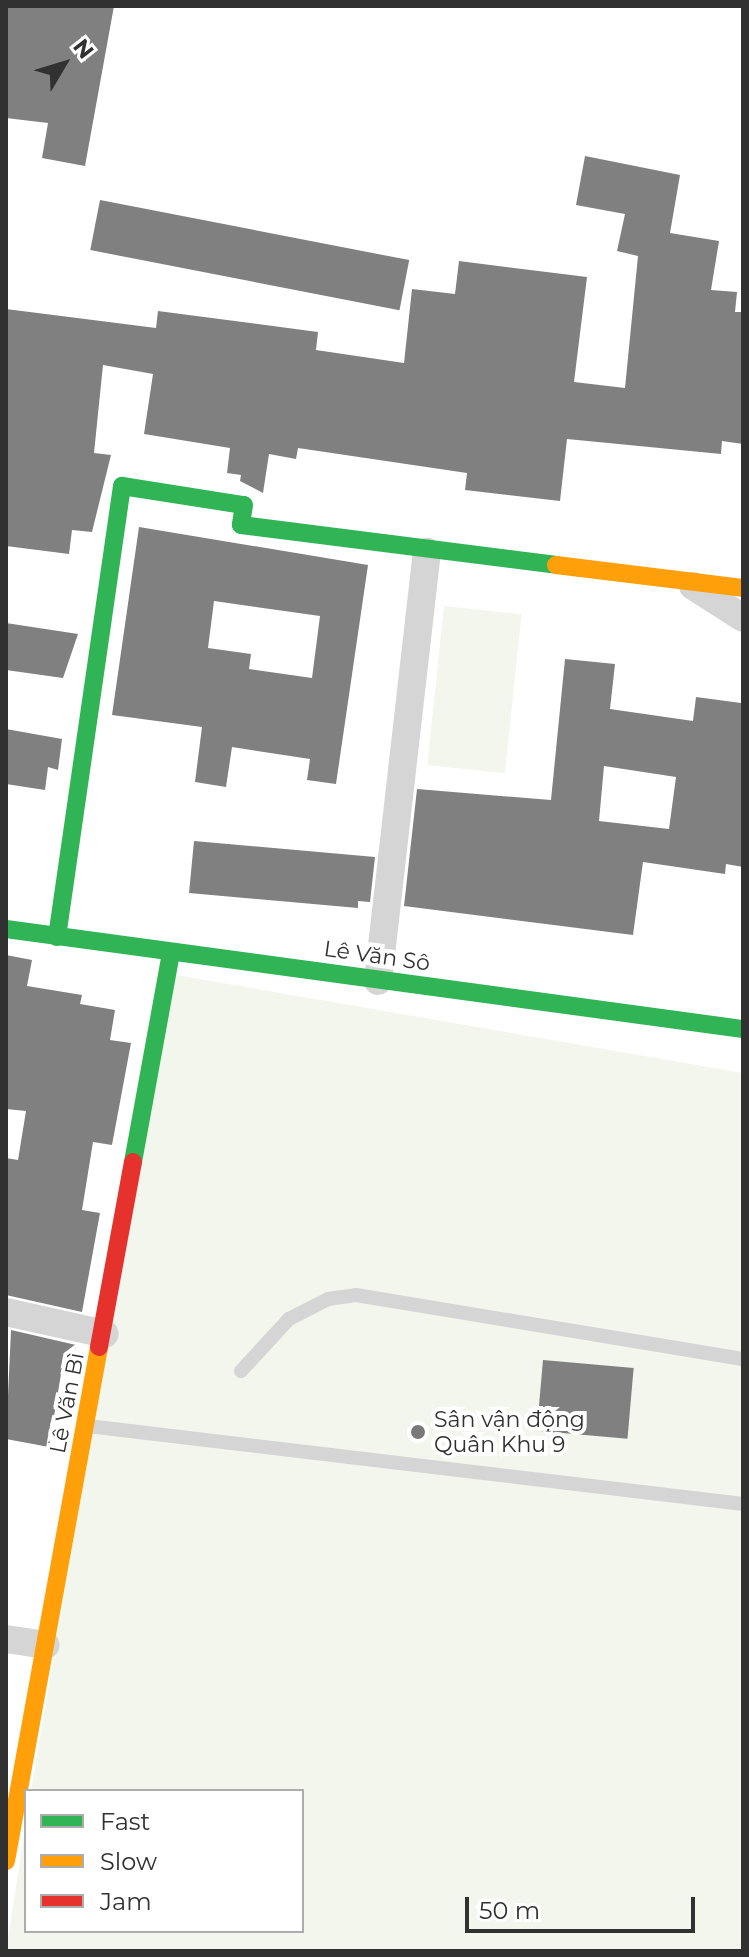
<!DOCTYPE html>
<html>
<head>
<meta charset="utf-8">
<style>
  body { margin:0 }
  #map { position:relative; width:749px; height:1957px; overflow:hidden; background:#fff; font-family:Montserrat,sans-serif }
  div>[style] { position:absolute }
  .green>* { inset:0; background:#f2f6ed; transform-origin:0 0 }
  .building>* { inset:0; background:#808080; transform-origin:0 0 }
  .lane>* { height:14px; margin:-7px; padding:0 7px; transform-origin:7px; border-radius:7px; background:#d5d5d5 }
  .street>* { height:28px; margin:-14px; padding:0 14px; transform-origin:14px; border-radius:14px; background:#d5d5d5 }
  .fast>* { height:18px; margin:-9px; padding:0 9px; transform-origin:9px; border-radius:9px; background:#30b455 }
  .slow>* { height:18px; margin:-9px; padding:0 9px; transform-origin:9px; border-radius:9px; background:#ff9f0a }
  .jam>* { height:18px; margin:-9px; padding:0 9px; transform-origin:9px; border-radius:9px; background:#e5322d }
  .dots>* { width:22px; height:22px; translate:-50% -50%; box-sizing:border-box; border:4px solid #fff; border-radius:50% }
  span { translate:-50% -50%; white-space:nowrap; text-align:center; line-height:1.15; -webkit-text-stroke:8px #fff; paint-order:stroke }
  .street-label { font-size:22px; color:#313131 }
  .poi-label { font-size:22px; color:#313131 }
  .left { translate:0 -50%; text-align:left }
  .frame { position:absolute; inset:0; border:8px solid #313131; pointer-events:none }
  .legend { position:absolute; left:24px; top:1789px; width:280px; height:144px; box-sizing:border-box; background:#fff; border:2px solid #adadad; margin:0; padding:10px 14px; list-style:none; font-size:24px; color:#313131 }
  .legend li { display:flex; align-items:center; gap:16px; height:40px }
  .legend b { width:40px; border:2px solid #adadad }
  .north { position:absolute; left:24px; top:24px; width:80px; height:80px; -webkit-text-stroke:6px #fff; paint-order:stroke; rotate:52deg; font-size:22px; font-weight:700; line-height:32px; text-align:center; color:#313131 }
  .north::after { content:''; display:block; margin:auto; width:28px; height:36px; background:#313131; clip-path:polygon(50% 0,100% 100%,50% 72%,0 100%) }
  .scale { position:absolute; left:465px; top:1897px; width:230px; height:36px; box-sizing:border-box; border:4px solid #313131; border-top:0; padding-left:10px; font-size:24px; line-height:28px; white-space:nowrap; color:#313131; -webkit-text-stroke:6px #fff; paint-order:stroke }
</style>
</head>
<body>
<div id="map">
  <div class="green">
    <i style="left:444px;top:606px;width:78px;height:160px;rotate:6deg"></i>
    <i style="clip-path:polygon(170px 974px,743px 1073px,743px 1951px,6px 1951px,26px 1822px,26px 1931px,302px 1931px,302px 1791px,31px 1791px)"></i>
  </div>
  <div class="building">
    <i style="clip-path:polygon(6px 6px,114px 6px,85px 166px,42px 158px,48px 123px,6px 118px)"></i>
    <i style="clip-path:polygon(585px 156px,680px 175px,670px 233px,719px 241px,711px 290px,737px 292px,735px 312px,743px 312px,743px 444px,722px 441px,721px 454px,567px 439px,560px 501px,465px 490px,467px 473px,298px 448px,296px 459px,269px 454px,263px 493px,240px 481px,241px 475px,227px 473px,230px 448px,144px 434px,153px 374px,103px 365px,94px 453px,111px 455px,92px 532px,72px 530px,69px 554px,6px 546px,6px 309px,156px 328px,158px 311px,318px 332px,316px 350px,404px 363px,412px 289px,455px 294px,459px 261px,587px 277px,574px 382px,625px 388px,638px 256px,617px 251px,625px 214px,576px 205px)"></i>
    <i style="left:100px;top:200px;width:315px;height:51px;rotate:11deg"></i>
    <i style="clip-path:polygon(evenodd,139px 527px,368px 565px,336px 784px,307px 780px,310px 759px,232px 747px,226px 787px,195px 782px,202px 727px,112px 715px,139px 527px,214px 601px,320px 616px,312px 678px,249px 669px,251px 654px,208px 648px,214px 601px)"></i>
    <i style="clip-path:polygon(6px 623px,78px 634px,63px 678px,6px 670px)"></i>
    <i style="clip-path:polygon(evenodd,565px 659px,615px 664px,610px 709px,693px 721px,696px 697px,741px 703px,743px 867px,726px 864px,725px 874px,643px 862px,633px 935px,404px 906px,417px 789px,551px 800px,565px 659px,604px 766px,676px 777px,669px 829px,599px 821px,604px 766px)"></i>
    <i style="clip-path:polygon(6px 729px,62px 739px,58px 770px,48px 767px,45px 790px,6px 784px)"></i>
    <i style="clip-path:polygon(194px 841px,375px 857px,370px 902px,358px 901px,358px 908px,189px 893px)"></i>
    <i style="clip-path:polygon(6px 955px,32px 960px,27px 986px,82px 995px,80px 1004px,115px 1010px,110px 1040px,131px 1043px,112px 1145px,93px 1142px,82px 1210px,100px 1213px,82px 1312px,6px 1295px,6px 1158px,18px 1160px,26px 1111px,6px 1109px)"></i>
    <i style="clip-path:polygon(11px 1330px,76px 1345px,71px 1376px,61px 1374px,49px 1447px,6px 1439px)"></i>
    <i style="left:543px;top:1360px;width:91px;height:71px;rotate:5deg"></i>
  </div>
  <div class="lane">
    <i style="left:241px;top:1371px;width:71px;rotate:-47.3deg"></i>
    <i style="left:289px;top:1319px;width:44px;rotate:-27.1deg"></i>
    <i style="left:328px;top:1299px;width:28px;rotate:-8deg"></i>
    <i style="left:356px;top:1295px;width:392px;rotate:9.4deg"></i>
    <i style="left:88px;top:1426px;width:660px;rotate:6.79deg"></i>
  </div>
  <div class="street">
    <i style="left:693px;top:586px;width:59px;rotate:32.6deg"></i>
    <i style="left:378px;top:981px;width:432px;rotate:-83.5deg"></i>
    <i style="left:6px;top:1312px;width:101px;rotate:12.5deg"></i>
    <i style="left:6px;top:1639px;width:40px;rotate:8.5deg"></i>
  </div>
  <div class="fast">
    <i style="left:6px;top:929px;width:744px;rotate:7.73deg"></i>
    <i style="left:57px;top:937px;width:456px;rotate:-81.8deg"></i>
    <i style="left:122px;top:486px;width:123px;rotate:8.9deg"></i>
    <i style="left:244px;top:505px;width:20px;rotate:99deg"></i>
    <i style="left:241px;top:525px;width:318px;rotate:7.2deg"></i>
    <i style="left:133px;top:1162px;width:212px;rotate:-79.7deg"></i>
  </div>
  <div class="slow">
    <i style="left:556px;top:565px;width:188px;rotate:7deg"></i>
    <i style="left:6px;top:1861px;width:522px;rotate:-79.74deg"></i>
  </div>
  <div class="jam">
    <i style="left:99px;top:1347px;width:188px;rotate:-79.6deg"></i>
  </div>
  <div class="dots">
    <i style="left:418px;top:1432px;background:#797979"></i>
  </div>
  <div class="street-label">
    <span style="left:377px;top:956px;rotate:8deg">Lê Văn Sô</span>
    <span style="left:67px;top:1403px;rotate:-79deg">Lê Văn Bì</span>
  </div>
  <div class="poi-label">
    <span class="left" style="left:434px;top:1432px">Sân vận động<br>Quân Khu 9</span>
  </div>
  <div class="frame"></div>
  <ul class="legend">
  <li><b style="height:10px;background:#30b455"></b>Fast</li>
  <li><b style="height:10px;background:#ff9f0a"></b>Slow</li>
  <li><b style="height:10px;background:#e5322d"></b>Jam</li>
  </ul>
  <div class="north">N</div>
  <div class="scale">50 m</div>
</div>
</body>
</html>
